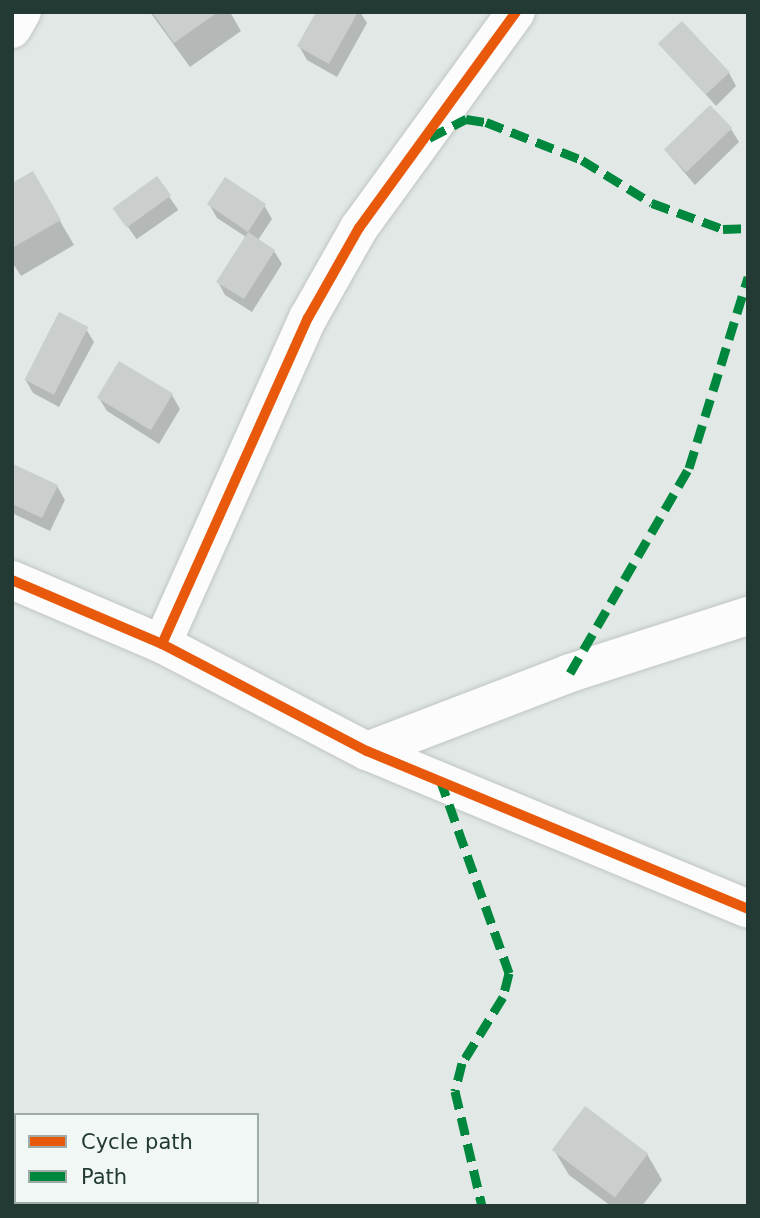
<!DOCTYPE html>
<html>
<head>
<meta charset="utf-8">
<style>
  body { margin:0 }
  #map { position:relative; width:760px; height:1218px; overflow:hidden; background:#e2e8e5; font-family:"DejaVu Sans",sans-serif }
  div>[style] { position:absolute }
  .shadow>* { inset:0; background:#0003; transform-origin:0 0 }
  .building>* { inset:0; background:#cacfcd; transform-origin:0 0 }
  .roads { filter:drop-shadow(0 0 2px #bfc5c2) drop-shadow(0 0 2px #bfc5c2) }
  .street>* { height:38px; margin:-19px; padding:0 19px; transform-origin:19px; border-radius:19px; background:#fbfcfb }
  .secondary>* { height:38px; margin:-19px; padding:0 19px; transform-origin:19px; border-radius:19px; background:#fbfcfb }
  .quiet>* { height:9px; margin-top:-4.5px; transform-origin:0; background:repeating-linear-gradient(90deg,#00873e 0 18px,transparent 0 27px) }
  .cycleway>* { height:10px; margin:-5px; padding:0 5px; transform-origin:5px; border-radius:5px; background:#e8590c }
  span { translate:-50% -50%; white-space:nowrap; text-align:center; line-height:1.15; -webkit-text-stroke:6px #f0f7f4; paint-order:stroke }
  .frame { position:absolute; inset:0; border:14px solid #223a33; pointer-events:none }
  .legend { position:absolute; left:14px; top:1113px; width:245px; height:91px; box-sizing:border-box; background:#f0f7f4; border:2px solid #9eaba7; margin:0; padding:9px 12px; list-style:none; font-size:21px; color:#223a33 }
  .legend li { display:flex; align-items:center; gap:14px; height:35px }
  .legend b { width:35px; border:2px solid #9eaba7 }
</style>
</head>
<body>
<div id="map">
  <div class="shadow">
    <i style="clip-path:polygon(150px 12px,230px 12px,241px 31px,190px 67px)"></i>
    <i style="clip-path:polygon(318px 12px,360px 12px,367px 23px,337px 77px,307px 60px,299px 46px)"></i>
    <i style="clip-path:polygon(661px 44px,729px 73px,736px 86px,716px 106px)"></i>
    <i style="clip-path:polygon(731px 129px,739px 142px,695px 185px,666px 151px)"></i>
    <i style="clip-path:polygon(32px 173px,74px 245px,21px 276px,12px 262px,12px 185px)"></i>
    <i style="left:156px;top:178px;width:39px;height:51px;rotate:55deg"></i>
    <i style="clip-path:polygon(209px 204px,264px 205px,272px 219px,258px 240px,274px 251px,282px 264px,252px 312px,225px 295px,218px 282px,246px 237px,217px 218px)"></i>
    <i style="clip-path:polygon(86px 329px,94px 342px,59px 407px,33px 393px,25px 379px)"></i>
    <i style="clip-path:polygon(172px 395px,180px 409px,159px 444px,107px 411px,99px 398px)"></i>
    <i style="clip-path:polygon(14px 466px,57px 486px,65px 500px,50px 531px,12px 513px)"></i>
    <i style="clip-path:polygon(585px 1108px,647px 1154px,662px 1180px,642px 1206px,611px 1206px,569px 1175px,554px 1150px)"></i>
  </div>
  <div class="building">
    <i style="clip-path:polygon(152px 12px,218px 12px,174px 43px)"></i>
    <i style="clip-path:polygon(316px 12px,358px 12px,329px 64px,297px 46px)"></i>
    <i style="left:682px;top:21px;width:70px;height:33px;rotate:47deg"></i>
    <i style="left:710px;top:105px;width:32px;height:64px;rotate:46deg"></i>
    <i style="clip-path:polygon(33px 171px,61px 220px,12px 248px,12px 183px)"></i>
    <i style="left:157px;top:176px;width:24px;height:55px;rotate:54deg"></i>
    <i style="clip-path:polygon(225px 177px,266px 204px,248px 232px,275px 250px,244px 299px,216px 282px,248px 232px,207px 204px)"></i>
    <i style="left:59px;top:312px;width:33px;height:76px;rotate:27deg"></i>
    <i style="left:119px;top:361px;width:63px;height:43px;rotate:31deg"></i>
    <i style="clip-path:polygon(13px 464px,58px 485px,42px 518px,12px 504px)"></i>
    <i style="left:585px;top:1106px;width:79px;height:55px;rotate:37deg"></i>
  </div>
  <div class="roads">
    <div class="street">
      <i style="left:12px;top:29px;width:20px;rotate:-60deg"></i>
      <i style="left:162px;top:644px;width:357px;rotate:-65.9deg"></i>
      <i style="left:308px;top:318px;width:103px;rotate:-60.5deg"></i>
      <i style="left:359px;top:228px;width:267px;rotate:-54deg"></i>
      <i style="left:367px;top:751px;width:217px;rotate:-21deg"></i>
      <i style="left:570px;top:673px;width:187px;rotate:-17.8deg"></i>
    </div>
    <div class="secondary">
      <i style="left:12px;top:580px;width:163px;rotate:23.1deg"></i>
      <i style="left:162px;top:644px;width:231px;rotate:27.6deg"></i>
      <i style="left:367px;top:751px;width:412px;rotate:22.5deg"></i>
    </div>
  </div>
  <div class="quiet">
    <i style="left:429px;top:138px;width:42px;rotate:-27.2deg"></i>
    <i style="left:466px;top:119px;width:20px;rotate:9deg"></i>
    <i style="left:486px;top:122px;width:103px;rotate:21.6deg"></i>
    <i style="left:582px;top:160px;width:82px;rotate:31.6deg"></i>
    <i style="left:652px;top:203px;width:76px;rotate:20.1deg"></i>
    <i style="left:723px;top:229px;width:25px;rotate:-2deg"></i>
    <i style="left:570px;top:673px;width:237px;rotate:-59.9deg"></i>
    <i style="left:689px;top:468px;width:200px;rotate:-72.8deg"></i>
    <i style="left:440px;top:779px;width:206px;rotate:70.4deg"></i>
    <i style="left:509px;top:973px;width:25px;rotate:104deg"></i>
    <i style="left:503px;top:997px;width:78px;rotate:121.8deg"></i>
    <i style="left:462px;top:1063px;width:29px;rotate:104deg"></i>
    <i style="left:455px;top:1091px;width:118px;rotate:76.8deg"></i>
  </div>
  <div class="cycleway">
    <i style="left:12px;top:580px;width:163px;rotate:23.1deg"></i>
    <i style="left:162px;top:644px;width:231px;rotate:27.6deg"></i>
    <i style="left:367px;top:751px;width:412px;rotate:22.5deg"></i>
    <i style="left:162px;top:644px;width:357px;rotate:-65.9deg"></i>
    <i style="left:308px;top:318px;width:103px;rotate:-60.5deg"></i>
    <i style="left:359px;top:228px;width:267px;rotate:-54deg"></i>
  </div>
  <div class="frame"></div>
  <ul class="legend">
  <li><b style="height:9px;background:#e8590c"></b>Cycle path</li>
  <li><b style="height:9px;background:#00873e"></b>Path</li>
  </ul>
</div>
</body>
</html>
